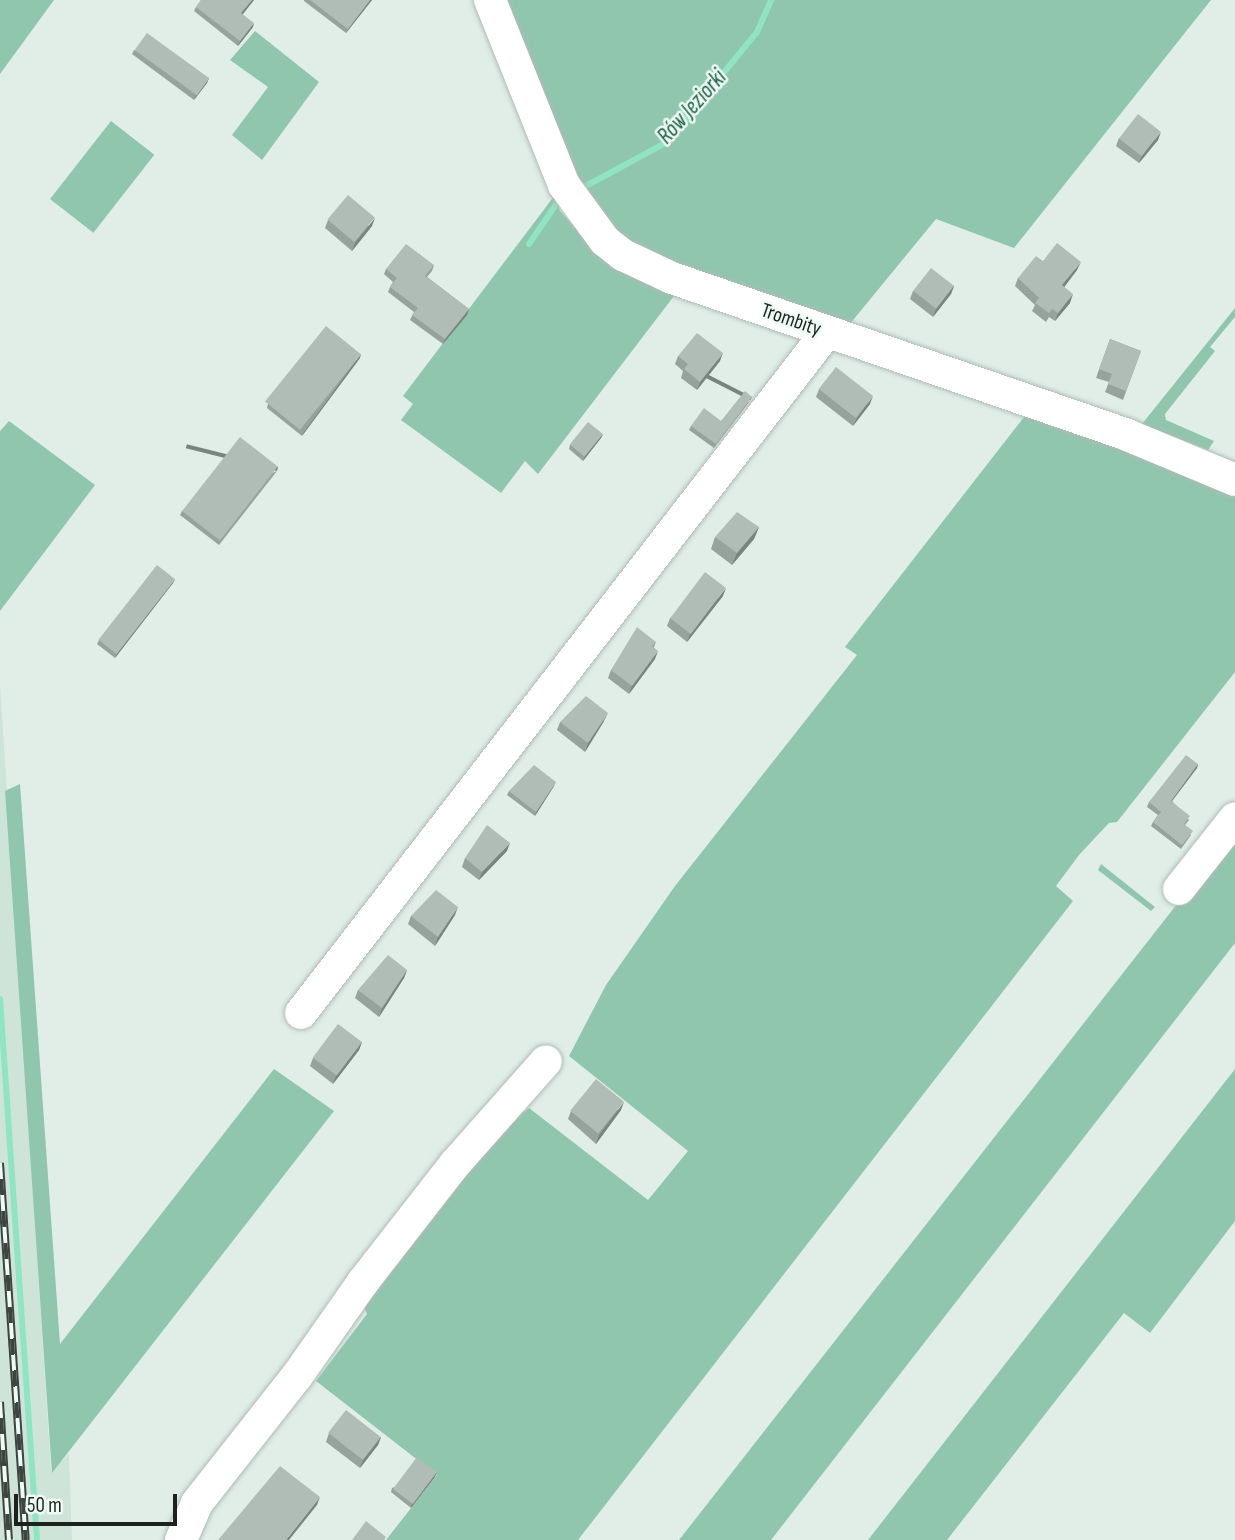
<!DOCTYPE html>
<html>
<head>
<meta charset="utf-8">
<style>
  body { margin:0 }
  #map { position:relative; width:1235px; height:1540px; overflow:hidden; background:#e0eee7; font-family:"Sofia Sans Condensed",sans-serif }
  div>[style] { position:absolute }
  .built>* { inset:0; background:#cee4d9 }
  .green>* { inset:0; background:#90c6ae; transform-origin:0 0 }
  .stream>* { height:6px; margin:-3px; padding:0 3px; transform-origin:3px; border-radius:3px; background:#90e4c1 }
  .roads { filter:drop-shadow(0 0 2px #aebbb5) drop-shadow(0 0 2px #aebbb5) }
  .minor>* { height:32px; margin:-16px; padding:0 16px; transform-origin:16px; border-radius:16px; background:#fff }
  .rail>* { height:8px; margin-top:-4px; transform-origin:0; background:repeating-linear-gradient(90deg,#edfbf4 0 16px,#3e4440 0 32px); box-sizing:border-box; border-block:2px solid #3e4440 }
  .wall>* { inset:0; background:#96a39d }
  .shaded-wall>* { inset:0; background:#7a847f; transform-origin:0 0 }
  .building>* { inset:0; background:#afbdb6; transform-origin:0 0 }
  span { translate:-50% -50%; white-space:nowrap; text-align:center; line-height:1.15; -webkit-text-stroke:5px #edfbf4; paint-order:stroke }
  .street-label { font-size:21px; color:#1d221f }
  .water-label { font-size:23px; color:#21604a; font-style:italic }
  .scale { position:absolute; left:14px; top:1494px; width:163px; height:32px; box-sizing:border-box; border:4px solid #1d221f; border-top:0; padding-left:9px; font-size:21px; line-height:24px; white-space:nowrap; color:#1d221f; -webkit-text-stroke:5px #edfbf4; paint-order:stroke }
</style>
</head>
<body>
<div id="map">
  <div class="built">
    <i style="clip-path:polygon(0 683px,51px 1471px,69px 1454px,72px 1540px,0 1540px)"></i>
  </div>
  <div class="green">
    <i style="clip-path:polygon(0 0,54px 0,0 74px)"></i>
    <i style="clip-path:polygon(499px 0,1211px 0,1014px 248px,936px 219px,849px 325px,666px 265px,612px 229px,591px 209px)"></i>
    <i style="clip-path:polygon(255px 31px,319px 82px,262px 160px,232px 135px,268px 87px,230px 60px)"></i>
    <i style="left:111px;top:121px;width:55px;height:99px;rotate:38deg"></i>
    <i style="clip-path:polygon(555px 195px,560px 211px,601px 256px,674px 296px,538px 474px,525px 461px,501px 493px,401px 420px,413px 404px,403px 396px)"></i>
    <i style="clip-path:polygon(1235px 308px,1235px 317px,1210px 347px,1215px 351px,1165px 414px,1166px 420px,1214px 441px,1208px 450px,1142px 424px)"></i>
    <i style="clip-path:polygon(1028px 412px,1235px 493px,1235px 672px,1117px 822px,1109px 823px,1079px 855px,1056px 886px,1073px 901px,578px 1540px,386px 1540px,437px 1475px,316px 1381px,367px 1314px,362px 1302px,496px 1134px,529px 1108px,648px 1200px,688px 1151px,569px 1056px,606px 985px,675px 886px,857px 655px,845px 647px)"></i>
    <i style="clip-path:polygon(9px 421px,95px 485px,0 611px,0 431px)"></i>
    <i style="clip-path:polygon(20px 784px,60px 1344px,274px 1069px,334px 1111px,52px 1473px,5px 791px)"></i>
    <i style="clip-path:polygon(1235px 830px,1235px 943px,771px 1540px,679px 1540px)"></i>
    <i style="clip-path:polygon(1101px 864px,1155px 907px,1151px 911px,1098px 870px)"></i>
    <i style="clip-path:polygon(1235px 1069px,1235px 1221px,1150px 1333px,1124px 1313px,947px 1540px,868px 1540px)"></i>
  </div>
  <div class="stream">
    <i style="left:586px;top:186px;width:92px;rotate:-28.5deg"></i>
    <i style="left:667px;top:142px;width:142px;rotate:-50.7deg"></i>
    <i style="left:757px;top:32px;width:35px;rotate:-66deg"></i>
    <i style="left:529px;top:244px;width:53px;rotate:-55.7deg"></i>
    <i style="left:0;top:999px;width:542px;rotate:86.09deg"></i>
  </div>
  <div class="roads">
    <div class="minor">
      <i style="left:490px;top:0;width:199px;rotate:68.2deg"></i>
      <i style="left:564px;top:185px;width:69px;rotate:53.8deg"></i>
      <i style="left:605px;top:241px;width:23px;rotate:38deg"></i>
      <i style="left:623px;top:255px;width:54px;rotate:25.1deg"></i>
      <i style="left:672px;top:278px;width:481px;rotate:19deg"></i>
      <i style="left:1127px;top:435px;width:117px;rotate:22.6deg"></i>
      <i style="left:1179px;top:889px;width:90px;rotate:-51.7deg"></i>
      <i style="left:301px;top:1013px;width:860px;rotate:-52.32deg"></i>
      <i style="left:181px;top:1540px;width:40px;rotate:-66.6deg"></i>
      <i style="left:197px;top:1503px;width:162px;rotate:-51.8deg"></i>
      <i style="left:297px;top:1376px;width:115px;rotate:-54.9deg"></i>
      <i style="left:363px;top:1282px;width:150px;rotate:-52.1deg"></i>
      <i style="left:455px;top:1164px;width:137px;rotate:-48.5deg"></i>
    </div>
  </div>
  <div class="rail">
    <i style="left:0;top:1163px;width:378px;rotate:86.1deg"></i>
    <i style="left:0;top:1402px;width:138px;rotate:86.3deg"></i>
  </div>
  <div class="wall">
    <i style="clip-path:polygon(201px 0,254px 0,242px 14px,253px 27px,238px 46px,194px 11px,196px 7px)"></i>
    <i style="clip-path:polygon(304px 0,372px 0,346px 33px,304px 1px)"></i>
    <i style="clip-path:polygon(134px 50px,209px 78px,207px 83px,194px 100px,132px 54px)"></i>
    <i style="clip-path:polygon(1119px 138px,1158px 140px,1139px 163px,1116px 146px)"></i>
    <i style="clip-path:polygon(328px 220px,372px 226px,352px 251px,325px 228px)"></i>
    <i style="clip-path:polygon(1043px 261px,1077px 270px,1064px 287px,1070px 303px,1055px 321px,1049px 317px,1046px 322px,1032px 311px,1035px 305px,1015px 286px,1018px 278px)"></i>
    <i style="clip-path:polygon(434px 265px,432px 271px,427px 277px,469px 309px,467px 315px,443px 344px,410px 320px,414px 312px,388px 292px,390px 287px,393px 282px,384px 274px,386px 269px)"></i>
    <i style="clip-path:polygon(954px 286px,951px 294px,933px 317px,910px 299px,913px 291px)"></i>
    <i style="clip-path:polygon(1110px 339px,1141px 351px,1123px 400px,1105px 392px,1109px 382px,1096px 378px)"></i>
    <i style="clip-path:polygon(678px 356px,720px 361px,697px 390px,681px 378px,683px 371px,675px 364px)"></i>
    <i style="clip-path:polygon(360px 358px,302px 436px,267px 408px,268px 404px)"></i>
    <i style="clip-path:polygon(819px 389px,870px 404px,853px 426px,816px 397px)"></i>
    <i style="clip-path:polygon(750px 401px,714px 448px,689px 430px,691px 426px,721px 421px)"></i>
    <i style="clip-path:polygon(603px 434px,601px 438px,583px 461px,569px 449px,570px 445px)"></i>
    <i style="clip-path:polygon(277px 471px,219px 545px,180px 515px,182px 511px)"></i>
    <i style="clip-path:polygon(759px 527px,754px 539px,732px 565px,711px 549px,715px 537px)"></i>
    <i style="clip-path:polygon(175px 579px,173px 583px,115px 658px,97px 644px,99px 640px)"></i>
    <i style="clip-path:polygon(723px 596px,687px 642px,667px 626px,670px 618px)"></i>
    <i style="clip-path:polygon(656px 642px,654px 647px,655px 659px,629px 694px,608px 678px,611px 670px)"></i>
    <i style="clip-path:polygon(604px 721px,585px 752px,557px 730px,560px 722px)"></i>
    <i style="clip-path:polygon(1198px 764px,1197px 768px,1172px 801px,1189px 820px,1185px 825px,1191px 835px,1181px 849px,1151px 826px,1153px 822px,1158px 815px,1147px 807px,1149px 802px)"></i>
    <i style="clip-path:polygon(554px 786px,535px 816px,507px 795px,509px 791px)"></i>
    <i style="clip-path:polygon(507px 851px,479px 880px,462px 867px,465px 858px)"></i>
    <i style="clip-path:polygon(455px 915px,435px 946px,408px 924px,411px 916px)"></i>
    <i style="clip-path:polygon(407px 970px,404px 978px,379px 1017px,355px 998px,358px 990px)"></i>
    <i style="clip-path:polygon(362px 1042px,359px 1050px,333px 1084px,310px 1066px,313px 1058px)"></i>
    <i style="clip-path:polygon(621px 1110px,596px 1144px,568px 1119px,571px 1111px)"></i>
    <i style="clip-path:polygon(329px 1433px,381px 1437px,378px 1445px,360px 1468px,326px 1442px)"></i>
    <i style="clip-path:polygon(437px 1472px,435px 1477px,411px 1508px,391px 1492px,392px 1488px)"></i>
  </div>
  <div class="shaded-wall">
    <i style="clip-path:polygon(252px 0,254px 0,240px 18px,241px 13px)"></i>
    <i style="clip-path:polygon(370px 0,372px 0,346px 33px,348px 29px)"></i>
    <i style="clip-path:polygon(254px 23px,253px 27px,238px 46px,240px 41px)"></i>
    <i style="clip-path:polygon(209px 78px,207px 83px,194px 100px,196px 96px)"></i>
    <i style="clip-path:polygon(1161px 132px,1158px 140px,1139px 163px,1142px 155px)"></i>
    <i style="clip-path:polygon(375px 218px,372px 226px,352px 251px,355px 243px)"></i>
    <i style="clip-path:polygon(1081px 262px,1077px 270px,1059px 294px,1062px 285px)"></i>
    <i style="clip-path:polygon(954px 286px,951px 294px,933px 317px,936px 309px)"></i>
    <i style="clip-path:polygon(1073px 294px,1070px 303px,1055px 321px,1058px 313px)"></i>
    <i style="clip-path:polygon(469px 309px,467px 315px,443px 344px,445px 339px)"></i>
    <i style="clip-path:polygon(723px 353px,720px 361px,697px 390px,700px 382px)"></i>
    <i style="clip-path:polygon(361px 354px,360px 358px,302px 436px,304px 432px)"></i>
    <i style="clip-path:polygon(873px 396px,870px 404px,853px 426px,857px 418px)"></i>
    <i style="left:752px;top:397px;width:4px;height:59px;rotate:117deg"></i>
    <i style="clip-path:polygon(603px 434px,601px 438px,583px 461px,585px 456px)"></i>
    <i style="left:278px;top:467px;width:4px;height:94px;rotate:104deg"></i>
    <i style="clip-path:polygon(759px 527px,754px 539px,732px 565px,737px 553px)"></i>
    <i style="clip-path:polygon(175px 579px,173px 583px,115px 658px,117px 653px)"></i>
    <i style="clip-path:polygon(726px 588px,723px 596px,687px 642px,690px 634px)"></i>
    <i style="clip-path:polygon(658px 651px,655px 659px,629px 694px,632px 686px)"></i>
    <i style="clip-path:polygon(608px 713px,604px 721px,585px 752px,588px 743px)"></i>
    <i style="clip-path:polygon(1198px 764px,1197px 768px,1169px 805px,1171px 801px)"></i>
    <i style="clip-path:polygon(556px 782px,554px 786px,535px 816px,536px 812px)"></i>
    <i style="clip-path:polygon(510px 843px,507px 851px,479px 880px,482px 872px)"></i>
    <i style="clip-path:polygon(458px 907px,455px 915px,435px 946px,438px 937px)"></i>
    <i style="clip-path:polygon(407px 970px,404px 978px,379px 1017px,382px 1008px)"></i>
    <i style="clip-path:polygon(362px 1042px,359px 1050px,333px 1084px,336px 1076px)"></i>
    <i style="clip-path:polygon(624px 1102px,621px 1110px,596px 1144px,599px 1135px)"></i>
    <i style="clip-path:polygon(381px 1437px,378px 1445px,360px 1468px,363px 1460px)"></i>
    <i style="clip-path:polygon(437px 1472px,435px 1477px,411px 1508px,412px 1504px)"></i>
    <i style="clip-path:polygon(320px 1497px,317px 1505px,289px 1540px,286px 1540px)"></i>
  </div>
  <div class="building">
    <i style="clip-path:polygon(201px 0,252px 0,241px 13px,254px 23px,240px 41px,196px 7px)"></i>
    <i style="clip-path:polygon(310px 0,370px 0,348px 29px)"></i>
    <i style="left:147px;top:33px;width:77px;height:21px;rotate:36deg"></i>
    <i style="left:1138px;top:114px;width:29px;height:31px;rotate:38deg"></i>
    <i style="left:348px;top:195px;width:35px;height:32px;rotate:40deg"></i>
    <i style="clip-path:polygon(1057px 243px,1081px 262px,1062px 285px,1073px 294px,1058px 313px,1052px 309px,1049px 313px,1035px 303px,1039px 298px,1018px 278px,1036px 256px,1043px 261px)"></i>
    <i style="clip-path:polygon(406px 244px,434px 265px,425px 276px,469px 309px,445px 339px,412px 315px,418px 308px,390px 287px,397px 278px,386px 269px)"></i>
    <i style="left:931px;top:268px;width:29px;height:29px;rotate:38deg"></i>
    <i style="left:326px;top:326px;width:45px;height:97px;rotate:39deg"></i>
    <i style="clip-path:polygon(697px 333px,723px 353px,700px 382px,684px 369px,688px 364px,678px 356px)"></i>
    <i style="clip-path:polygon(1110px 339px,1141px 351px,1126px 391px,1108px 384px,1112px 374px,1099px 369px)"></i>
    <i style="left:836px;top:367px;width:47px;height:28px;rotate:38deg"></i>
    <i style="clip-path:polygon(745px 391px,752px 397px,716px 444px,691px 426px,704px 408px,721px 421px)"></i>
    <i style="left:588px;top:422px;width:19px;height:29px;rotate:39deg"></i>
    <i style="left:240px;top:437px;width:48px;height:94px;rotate:38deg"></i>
    <i style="clip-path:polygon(737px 512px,759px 527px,737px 553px,715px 537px)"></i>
    <i style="left:157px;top:565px;width:23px;height:95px;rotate:38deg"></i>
    <i style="left:705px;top:572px;width:26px;height:58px;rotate:37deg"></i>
    <i style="clip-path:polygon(637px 627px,656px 642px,652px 646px,658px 651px,632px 686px,611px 670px)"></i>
    <i style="clip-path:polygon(586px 696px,608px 713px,588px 743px,560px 722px)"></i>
    <i style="clip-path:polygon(1186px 755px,1198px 764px,1171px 801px,1190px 816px,1184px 824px,1193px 831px,1182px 845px,1153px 822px,1161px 812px,1149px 802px)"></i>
    <i style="clip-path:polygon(534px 765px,556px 782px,536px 812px,509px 791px)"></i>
    <i style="clip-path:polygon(487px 825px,510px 843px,482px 872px,465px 858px)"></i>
    <i style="clip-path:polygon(436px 890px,458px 907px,438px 937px,411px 916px)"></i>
    <i style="clip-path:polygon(388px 955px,407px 970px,382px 1008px,358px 990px)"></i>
    <i style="left:338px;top:1024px;width:30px;height:42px;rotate:37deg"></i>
    <i style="left:596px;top:1079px;width:36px;height:41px;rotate:39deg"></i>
    <i style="left:346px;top:1410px;width:44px;height:29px;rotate:38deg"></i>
    <i style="left:417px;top:1457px;width:25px;height:40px;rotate:37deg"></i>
    <i style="clip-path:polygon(280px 1466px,320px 1497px,286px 1540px,218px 1540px)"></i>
    <i style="clip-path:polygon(366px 1521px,386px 1537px,384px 1540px,352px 1540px)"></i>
  </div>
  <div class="street-label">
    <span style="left:791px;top:320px;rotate:19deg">Trombity</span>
  </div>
  <div class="water-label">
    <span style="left:692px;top:107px;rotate:-48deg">Rów Jeziorki</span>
  </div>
  <div class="scale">50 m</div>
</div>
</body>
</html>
